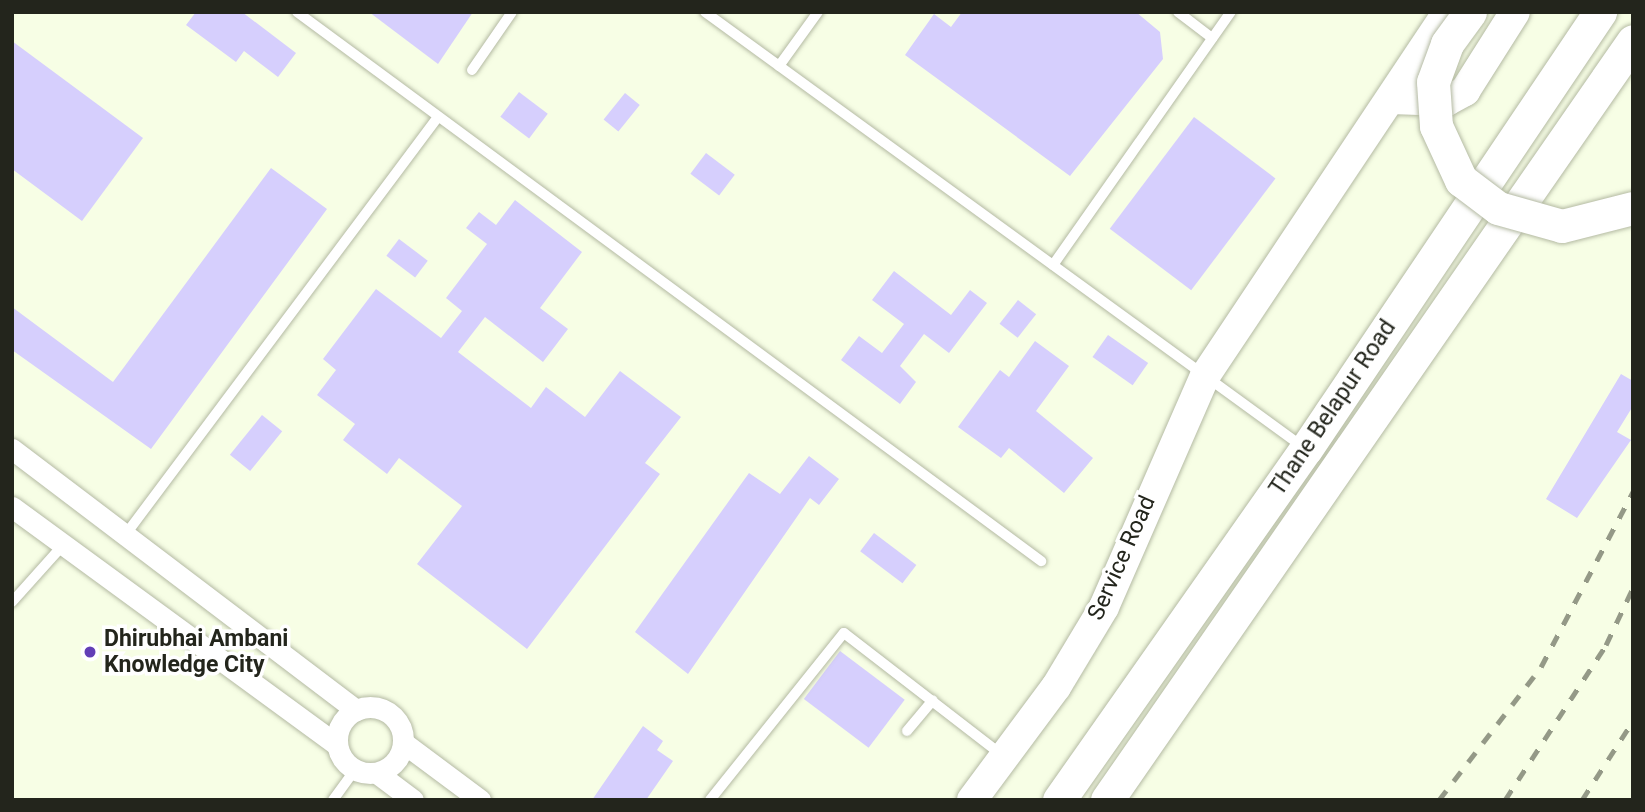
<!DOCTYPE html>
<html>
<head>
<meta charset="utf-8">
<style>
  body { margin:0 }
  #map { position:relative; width:1645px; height:812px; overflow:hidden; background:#f7fee5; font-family:Roboto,sans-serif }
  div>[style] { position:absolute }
  .building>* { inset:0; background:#d6cffd; transform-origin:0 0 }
  .roads { filter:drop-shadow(0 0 2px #b4baa3) drop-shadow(0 0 2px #b4baa3) }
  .lane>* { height:10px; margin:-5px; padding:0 5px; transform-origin:5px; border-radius:5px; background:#fff }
  .street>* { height:21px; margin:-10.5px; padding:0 10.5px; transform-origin:10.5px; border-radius:10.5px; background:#fff }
  .street>.ring { margin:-10.5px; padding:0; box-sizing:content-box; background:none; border:21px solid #fff; border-radius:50% }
  .secondary>* { height:30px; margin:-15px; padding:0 15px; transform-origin:15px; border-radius:15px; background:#fff }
  .primary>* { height:33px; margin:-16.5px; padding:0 16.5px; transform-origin:16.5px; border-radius:16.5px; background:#fff }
  .rail>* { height:5px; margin-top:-2.5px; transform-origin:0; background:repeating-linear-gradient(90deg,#949987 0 12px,transparent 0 24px) }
  .bridges { filter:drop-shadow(0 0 2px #b4baa3) drop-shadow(0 0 2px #b4baa3) }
  .primary-bridge>* { height:33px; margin:-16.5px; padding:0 16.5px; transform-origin:16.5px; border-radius:16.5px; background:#fff }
  .dots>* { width:19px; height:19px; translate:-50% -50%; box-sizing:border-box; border:4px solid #fff; border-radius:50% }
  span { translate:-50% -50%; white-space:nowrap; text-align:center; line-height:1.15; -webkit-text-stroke:7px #fff; paint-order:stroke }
  .street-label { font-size:23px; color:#23251c }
  .poi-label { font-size:23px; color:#23251c; font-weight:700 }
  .left { translate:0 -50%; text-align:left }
  .frame { position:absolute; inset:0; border:14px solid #23251c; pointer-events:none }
</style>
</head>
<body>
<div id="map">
  <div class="building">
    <i style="clip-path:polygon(196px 12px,242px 12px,296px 53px,278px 77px,244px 51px,236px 62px,186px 25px)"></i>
    <i style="clip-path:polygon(369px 12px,473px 12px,438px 64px)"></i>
    <i style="clip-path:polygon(962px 12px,1136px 12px,1160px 32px,1163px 59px,1070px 176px,905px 55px,934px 14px,951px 27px)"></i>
    <i style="clip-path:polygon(12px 41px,143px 138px,82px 221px,12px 169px)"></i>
    <i style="left:519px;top:92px;width:36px;height:31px;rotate:37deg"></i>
    <i style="left:625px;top:93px;width:19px;height:34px;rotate:39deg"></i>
    <i style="left:1194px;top:117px;width:102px;height:140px;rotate:37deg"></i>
    <i style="left:706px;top:153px;width:36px;height:26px;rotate:37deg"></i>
    <i style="clip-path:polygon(271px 168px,327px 209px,151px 449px,12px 350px,12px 307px,113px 382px)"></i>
    <i style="clip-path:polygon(515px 200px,582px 252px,540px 308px,568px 329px,543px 362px,485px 317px,458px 352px,531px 408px,546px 387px,585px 417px,620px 371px,681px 417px,645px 463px,660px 474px,527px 649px,417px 564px,462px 506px,399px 458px,387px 474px,343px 440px,355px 424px,317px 395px,336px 370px,323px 359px,376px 289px,441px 338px,462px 311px,446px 298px,487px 244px,466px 228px,479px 212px,496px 225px)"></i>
    <i style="left:399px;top:239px;width:36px;height:21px;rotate:37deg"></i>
    <i style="clip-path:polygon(894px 271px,951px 315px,970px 290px,987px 303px,949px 353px,924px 334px,900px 366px,916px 382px,900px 404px,841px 360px,859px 336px,882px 353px,904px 324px,872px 300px)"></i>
    <i style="left:1018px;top:300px;width:23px;height:30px;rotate:38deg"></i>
    <i style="left:1108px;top:335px;width:49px;height:27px;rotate:35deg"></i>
    <i style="clip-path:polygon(1035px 341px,1069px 366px,1036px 411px,1093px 458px,1064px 493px,1009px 448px,1001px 458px,958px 427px,1000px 370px,1009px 377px)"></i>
    <i style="clip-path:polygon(1621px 374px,1633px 381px,1633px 406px,1617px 432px,1631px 440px,1577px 518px,1546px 499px)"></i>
    <i style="left:262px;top:415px;width:26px;height:51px;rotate:39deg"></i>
    <i style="clip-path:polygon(809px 456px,839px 479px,819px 505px,810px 498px,688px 674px,635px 632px,749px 473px,780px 494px)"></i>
    <i style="left:874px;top:533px;width:53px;height:23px;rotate:37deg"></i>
    <i style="left:840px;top:651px;width:81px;height:60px;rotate:37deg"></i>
    <i style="clip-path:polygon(643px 726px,663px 741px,657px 750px,673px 761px,646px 800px,592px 800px)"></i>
  </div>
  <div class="roads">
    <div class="lane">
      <i style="left:297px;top:12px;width:925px;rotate:36.42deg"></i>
      <i style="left:705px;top:12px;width:739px;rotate:36.03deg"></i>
      <i style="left:1178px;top:12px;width:43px;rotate:37.4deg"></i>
      <i style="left:779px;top:66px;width:67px;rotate:-54.2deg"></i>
      <i style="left:472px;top:70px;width:70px;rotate:-55.4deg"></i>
      <i style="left:1053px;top:265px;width:309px;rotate:-54.9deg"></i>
      <i style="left:126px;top:534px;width:521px;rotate:-53.2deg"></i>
      <i style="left:12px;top:602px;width:78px;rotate:-48.1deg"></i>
      <i style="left:907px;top:731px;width:40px;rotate:-50deg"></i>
      <i style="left:333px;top:800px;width:37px;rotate:-54deg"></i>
      <i style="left:710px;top:800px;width:214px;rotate:-51.3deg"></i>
      <i style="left:844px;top:633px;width:200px;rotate:37.7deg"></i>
    </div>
    <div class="street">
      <i style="left:12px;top:449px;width:432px;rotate:37.2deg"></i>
      <i style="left:12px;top:507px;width:403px;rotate:36.2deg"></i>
      <i class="ring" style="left:337px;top:707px;width:45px;height:45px"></i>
      <i style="left:405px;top:744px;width:94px;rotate:36.7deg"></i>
      <i style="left:377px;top:773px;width:45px;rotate:36.9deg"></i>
    </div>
    <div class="secondary">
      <i style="left:1391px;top:99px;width:56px;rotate:2deg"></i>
      <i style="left:1447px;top:101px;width:21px;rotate:-29deg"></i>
      <i style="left:1465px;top:91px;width:93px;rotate:-57.7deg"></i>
      <i style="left:972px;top:800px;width:141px;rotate:-53.4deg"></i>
      <i style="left:1056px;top:687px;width:93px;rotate:-59deg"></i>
      <i style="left:1104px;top:607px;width:252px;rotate:-66.4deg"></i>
      <i style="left:1205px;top:376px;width:438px;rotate:-56.3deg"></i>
    </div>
    <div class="primary">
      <i style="left:1059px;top:800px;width:429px;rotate:-54.9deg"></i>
      <i style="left:1306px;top:449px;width:527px;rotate:-56.07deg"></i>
      <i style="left:1107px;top:800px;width:923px;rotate:-55.28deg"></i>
    </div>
  </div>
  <div class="rail">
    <i style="left:1439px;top:800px;width:168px;rotate:-52.5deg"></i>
    <i style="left:1541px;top:667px;width:198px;rotate:-62.3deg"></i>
    <i style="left:1505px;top:800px;width:185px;rotate:-56.9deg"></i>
    <i style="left:1606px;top:645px;width:63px;rotate:-64.7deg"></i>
    <i style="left:1582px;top:800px;width:94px;rotate:-57.2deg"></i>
  </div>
  <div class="bridges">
    <div class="primary-bridge">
      <i style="left:1470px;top:12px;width:39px;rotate:126deg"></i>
      <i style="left:1447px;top:44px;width:40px;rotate:110.2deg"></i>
      <i style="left:1433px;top:82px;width:44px;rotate:86.1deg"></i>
      <i style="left:1436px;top:126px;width:60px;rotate:65.2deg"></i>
      <i style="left:1461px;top:180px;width:46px;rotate:37.1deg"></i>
      <i style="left:1498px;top:208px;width:66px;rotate:15.7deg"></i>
      <i style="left:1562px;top:226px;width:73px;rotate:-14.2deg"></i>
    </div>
  </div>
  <div class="dots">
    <i style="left:90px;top:652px;background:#623eb6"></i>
  </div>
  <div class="street-label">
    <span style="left:1333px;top:408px;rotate:-56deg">Thane Belapur Road</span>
    <span style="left:1122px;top:558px;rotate:-66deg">Service Road</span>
  </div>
  <div class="poi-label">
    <span class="left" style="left:104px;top:652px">Dhirubhai Ambani<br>Knowledge City</span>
  </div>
  <div class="frame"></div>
</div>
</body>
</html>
